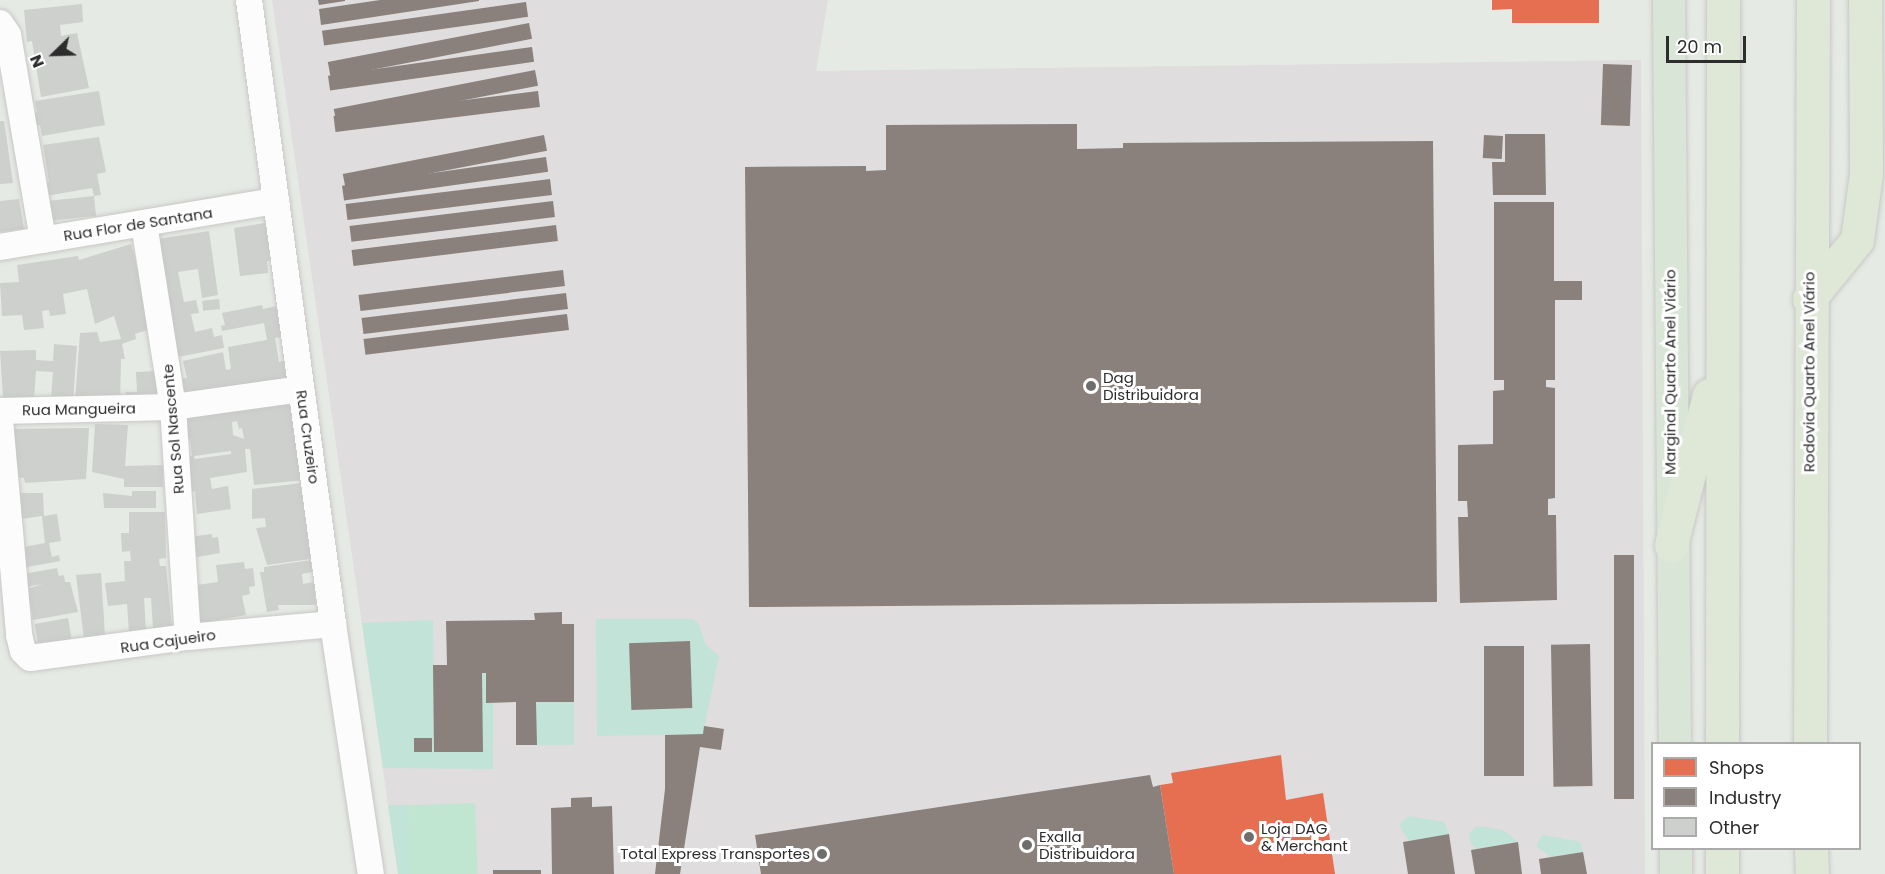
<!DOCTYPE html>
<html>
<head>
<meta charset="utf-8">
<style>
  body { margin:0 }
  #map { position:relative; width:1885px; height:874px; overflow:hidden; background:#e6eae4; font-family:Poppins,sans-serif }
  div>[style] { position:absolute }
  .industrial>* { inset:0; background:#dfdddd }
  .green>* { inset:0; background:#c2e3d7; transform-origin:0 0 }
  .pitch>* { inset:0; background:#c0e6d1; transform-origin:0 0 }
  .shops>* { inset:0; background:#e76f51 }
  .industry>* { inset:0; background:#8a817c; transform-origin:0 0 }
  .building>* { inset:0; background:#cdd0cd; transform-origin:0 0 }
  .roads { filter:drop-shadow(0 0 2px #c8c8c7) drop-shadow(0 0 2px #c8c8c7) }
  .minor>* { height:26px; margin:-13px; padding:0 13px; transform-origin:13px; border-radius:13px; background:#fbfcfb }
  .major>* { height:32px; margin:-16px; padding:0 16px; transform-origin:16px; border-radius:16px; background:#d9e6d7 }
  .highway>* { height:33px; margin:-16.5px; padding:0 16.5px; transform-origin:16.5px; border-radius:16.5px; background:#dfe7d7 }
  .dots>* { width:16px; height:16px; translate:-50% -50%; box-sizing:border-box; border:3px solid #fff; border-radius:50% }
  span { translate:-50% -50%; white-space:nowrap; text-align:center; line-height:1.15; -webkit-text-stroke:6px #fff; paint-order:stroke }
  .street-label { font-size:15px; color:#2d2d2d }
  .poi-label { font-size:15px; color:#2d2d2d }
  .left { translate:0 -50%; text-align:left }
  .right { translate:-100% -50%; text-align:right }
  .legend { position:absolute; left:1651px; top:742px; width:210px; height:108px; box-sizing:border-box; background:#fff; border:2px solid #ababab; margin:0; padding:8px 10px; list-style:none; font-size:18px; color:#2d2d2d }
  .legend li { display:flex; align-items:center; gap:12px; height:30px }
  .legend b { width:30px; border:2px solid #ababab }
  .north { position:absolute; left:24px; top:24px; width:60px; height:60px; -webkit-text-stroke:4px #fff; paint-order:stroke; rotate:247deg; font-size:16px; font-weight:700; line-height:24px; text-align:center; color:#2d2d2d }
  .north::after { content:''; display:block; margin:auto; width:21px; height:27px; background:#2d2d2d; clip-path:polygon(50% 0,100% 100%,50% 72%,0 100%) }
  .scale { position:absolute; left:1666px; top:36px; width:80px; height:27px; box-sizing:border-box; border:3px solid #2d2d2d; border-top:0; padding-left:8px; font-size:18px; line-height:21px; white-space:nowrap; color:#2d2d2d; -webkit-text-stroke:4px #fff; paint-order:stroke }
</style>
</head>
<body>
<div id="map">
  <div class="industrial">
    <i style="clip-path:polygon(272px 0,828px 0,816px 71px,1641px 60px,1645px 874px,398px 874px)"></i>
  </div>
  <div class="green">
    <i style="clip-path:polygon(596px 619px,692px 619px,698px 623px,706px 645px,719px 656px,703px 734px,597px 736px)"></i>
    <i style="clip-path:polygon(433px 620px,434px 752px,482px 673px,486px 673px,486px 703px,493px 703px,493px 769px,383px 768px,362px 623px)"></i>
    <i style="left:536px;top:702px;width:38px;height:43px"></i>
    <i style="clip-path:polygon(388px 805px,408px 805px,411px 874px,398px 874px)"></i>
    <i style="clip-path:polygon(1409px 816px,1444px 822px,1449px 834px,1409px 841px,1399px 825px)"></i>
    <i style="clip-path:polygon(1477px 826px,1503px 830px,1518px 842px,1477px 849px,1471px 844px,1469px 833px)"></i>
    <i style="clip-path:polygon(1542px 835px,1573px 840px,1581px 843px,1583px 852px,1551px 857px,1536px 846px)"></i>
  </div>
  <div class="pitch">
    <i style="left:475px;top:803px;width:71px;height:67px;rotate:88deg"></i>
  </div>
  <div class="shops">
    <i style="clip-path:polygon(1492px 0,1599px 0,1599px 23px,1512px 23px,1512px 9px,1492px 10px)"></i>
    <i style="clip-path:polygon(1281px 755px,1286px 800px,1323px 793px,1335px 874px,1174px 874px,1160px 785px,1173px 783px,1171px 773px)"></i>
  </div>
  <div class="industry">
    <i style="clip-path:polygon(318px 0,345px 0,345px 1px,319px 5px)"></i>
    <i style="clip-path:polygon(380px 0,479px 0,479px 1px,321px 25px,319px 9px)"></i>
    <i style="left:526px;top:2px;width:15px;height:206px;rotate:82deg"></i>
    <i style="left:529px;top:23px;width:16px;height:205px;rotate:79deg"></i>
    <i style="left:532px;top:47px;width:15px;height:206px;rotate:82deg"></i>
    <i style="left:1603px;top:64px;width:29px;height:61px;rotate:2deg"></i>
    <i style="left:535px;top:70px;width:16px;height:205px;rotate:79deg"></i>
    <i style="left:538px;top:91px;width:16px;height:206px;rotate:83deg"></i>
    <i style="clip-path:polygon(1077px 124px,1077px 149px,1123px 148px,1123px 143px,1433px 141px,1437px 602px,749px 607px,745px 167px,866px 166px,866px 171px,886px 170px,886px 125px)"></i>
    <i style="clip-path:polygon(1505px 134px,1545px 134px,1546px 195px,1493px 195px,1492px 162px,1505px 162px)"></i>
    <i style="left:544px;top:135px;width:16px;height:205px;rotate:79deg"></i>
    <i style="left:1484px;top:135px;width:19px;height:23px;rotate:3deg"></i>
    <i style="left:546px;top:157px;width:15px;height:206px;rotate:82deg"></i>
    <i style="left:550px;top:179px;width:16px;height:206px;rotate:83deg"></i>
    <i style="left:553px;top:201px;width:16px;height:205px;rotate:83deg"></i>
    <i style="clip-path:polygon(1494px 202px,1554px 202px,1554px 281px,1582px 281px,1582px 300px,1555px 300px,1555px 380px,1546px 380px,1546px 387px,1555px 388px,1555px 498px,1548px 499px,1548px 515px,1556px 515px,1557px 600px,1460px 603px,1458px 517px,1468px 517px,1467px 501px,1458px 501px,1458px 445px,1493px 444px,1493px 391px,1504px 390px,1504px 380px,1494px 380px)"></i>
    <i style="left:556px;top:225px;width:16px;height:206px;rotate:83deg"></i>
    <i style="left:563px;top:270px;width:16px;height:206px;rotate:83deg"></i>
    <i style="left:566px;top:293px;width:16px;height:206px;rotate:83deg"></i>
    <i style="left:567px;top:314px;width:16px;height:205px;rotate:83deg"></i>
    <i style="left:1634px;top:555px;width:244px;height:20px;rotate:90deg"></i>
    <i style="clip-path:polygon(562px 612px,562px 624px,574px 624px,574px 702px,536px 702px,537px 745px,516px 745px,516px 702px,486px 703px,486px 673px,482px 673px,483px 752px,434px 752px,433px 665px,447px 665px,446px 621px,535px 620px,534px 613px)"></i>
    <i style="left:690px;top:641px;width:67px;height:61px;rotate:88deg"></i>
    <i style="left:1590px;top:644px;width:142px;height:39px;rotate:89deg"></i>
    <i style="left:1524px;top:646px;width:130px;height:40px;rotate:90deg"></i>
    <i style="clip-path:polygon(704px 726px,724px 729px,721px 750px,700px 747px,680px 874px,655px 874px,665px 789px,665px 735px,703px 734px)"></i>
    <i style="left:414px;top:738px;width:18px;height:14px"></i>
    <i style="clip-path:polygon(1150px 775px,1153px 787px,1160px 785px,1174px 874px,761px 874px,755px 835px)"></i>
    <i style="clip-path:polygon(592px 797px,592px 807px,612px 806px,614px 874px,552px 874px,551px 808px,571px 807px,571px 798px)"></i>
    <i style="clip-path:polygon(1449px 834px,1455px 874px,1408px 874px,1403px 842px)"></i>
    <i style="clip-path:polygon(1518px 842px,1522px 874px,1475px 874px,1471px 850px)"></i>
    <i style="clip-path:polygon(1583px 852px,1587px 874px,1541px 874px,1539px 859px)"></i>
    <i style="left:493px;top:870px;width:48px;height:4px"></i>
  </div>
  <div class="building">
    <i style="clip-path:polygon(82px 4px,83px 22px,60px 25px,61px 36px,77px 33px,89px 88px,41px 97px,32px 41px,27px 42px,24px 10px)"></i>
    <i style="clip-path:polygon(99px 91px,105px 125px,42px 136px,40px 125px,31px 126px,28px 114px,37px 112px,35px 101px)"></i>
    <i style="clip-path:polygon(0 121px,4px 121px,13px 183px,0 184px)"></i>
    <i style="clip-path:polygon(99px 137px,106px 172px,97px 174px,101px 195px,94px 196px,92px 188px,46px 196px,44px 183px,49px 182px,43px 145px)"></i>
    <i style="left:94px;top:196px;width:20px;height:47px;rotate:84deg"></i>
    <i style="clip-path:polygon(19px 199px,24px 229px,0 232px,0 201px)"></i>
    <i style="clip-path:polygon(271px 222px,275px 260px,267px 261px,268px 273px,240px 276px,234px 228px)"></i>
    <i style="clip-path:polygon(209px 231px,218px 295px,202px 298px,198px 269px,178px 272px,184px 302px,196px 300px,199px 313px,191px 314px,195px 332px,212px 328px,214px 337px,222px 335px,224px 348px,178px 357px,152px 240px)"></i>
    <i style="clip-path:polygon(131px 244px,154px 328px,135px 334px,136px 339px,122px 344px,125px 359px,121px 359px,120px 402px,75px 401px,80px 333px,97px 332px,100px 342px,121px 339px,114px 316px,95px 324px,87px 289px,63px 294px,66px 314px,50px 316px,49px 310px,42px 311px,44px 328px,24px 330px,22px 315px,2px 316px,0 283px,19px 282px,17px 265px,78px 256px,79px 260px)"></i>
    <i style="left:219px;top:299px;width:10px;height:17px;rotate:84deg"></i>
    <i style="clip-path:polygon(262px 305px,263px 309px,281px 305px,283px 337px,275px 338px,279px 362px,287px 360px,291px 384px,180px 403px,176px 380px,187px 378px,183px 361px,223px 352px,226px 370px,231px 369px,228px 347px,267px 340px,264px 323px,222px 331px,221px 326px,225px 325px,222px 313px)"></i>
    <i style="clip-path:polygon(54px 344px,77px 346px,73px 401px,51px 398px,53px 372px,36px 371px,34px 398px,3px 398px,0 351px,36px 350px,36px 360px,53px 361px)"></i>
    <i style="clip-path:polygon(159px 371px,161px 403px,126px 403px,126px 392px,137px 392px,136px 372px)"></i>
    <i style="clip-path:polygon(evenodd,293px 402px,305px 480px,254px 485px,250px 449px,245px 449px,247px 472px,210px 478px,212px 489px,228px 486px,231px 509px,197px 514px,195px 491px,188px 492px,185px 457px,192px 456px,190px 439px,184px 440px,182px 417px,293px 402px,237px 421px,239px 429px,242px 428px,244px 439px,233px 435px,232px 422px,237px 421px,293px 402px,231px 451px,231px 454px,195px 459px,194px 456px,231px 451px)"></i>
    <i style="clip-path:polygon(95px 424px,128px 425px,125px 466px,163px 465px,163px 487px,124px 487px,124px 479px,92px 472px)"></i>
    <i style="clip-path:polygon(89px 428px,86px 479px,25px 483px,24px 478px,16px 477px,10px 429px)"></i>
    <i style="clip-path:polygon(302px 483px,311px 559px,267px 565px,256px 528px,266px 527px,265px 518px,252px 519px,252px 489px)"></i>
    <i style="clip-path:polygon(132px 491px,156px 491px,156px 508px,104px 508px,103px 493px,132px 496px)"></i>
    <i style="clip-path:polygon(11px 493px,43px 493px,44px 516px,57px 514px,61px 541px,49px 543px,52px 557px,59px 555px,60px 561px,22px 568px,18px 548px,45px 543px,42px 516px,13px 520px)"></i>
    <i style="clip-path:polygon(129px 512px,165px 512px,166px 558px,159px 559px,160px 566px,166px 566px,172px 628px,153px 628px,151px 598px,144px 598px,146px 632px,129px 633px,127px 604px,108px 606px,105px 583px,125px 581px,124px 561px,131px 561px,130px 551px,122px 552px,121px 533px,129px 533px)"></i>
    <i style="clip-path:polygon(212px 534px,212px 538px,218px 537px,220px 553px,192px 558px,189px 537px)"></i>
    <i style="clip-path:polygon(311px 560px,312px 572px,302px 574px,303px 584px,314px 582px,316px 605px,278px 605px,279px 610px,267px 612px,260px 572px,264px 572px,264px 567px)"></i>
    <i style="clip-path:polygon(244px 562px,245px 569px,253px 568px,255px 586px,249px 587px,250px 594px,242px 596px,246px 615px,196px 624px,190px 586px,218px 582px,216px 565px)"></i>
    <i style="clip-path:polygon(57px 568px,59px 576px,64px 575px,65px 582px,70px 582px,78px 612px,33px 620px,27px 589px,43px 584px,26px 587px,23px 574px)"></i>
    <i style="clip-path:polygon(101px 573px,105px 636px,84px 639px,76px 575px)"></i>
    <i style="left:68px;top:618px;width:22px;height:34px;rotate:80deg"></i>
  </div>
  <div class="roads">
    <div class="minor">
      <i style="left:249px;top:0;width:630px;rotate:82.33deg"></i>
      <i style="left:333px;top:624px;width:253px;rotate:81.4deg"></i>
      <i style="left:0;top:23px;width:14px;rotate:56deg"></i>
      <i style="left:8px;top:35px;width:208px;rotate:80.3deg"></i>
      <i style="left:144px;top:224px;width:185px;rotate:81deg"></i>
      <i style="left:173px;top:407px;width:230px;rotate:86.3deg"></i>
      <i style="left:0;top:247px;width:280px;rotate:-9.5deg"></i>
      <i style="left:0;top:411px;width:173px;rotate:-1.3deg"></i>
      <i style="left:173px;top:407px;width:129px;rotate:-8deg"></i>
      <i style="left:0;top:420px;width:216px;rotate:84.9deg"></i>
      <i style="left:19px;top:635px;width:16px;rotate:76deg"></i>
      <i style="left:23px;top:651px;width:10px;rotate:45deg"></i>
      <i style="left:30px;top:658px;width:159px;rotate:-7.6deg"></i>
      <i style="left:188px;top:637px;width:146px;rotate:-5.1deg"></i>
    </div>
    <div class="major">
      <i style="left:1669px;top:0;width:744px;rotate:89.54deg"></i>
      <i style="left:1676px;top:848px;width:26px;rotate:90deg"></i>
    </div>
    <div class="highway">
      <i style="left:1809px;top:299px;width:76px;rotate:-50.9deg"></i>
      <i style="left:1857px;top:240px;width:68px;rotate:-82.3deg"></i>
      <i style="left:1866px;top:173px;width:173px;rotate:-90.3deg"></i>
      <i style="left:1671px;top:545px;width:155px;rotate:-75.8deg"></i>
      <i style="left:1722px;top:744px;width:744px;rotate:-89.92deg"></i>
      <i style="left:1810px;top:744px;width:744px;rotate:-89.77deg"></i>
      <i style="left:1811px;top:848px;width:26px;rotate:88deg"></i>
      <i style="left:1722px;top:874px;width:26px;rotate:-90deg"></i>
    </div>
  </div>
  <div class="dots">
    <i style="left:1091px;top:386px;background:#6e6f6d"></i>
    <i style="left:1249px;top:837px;background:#6e6f6d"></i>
    <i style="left:1027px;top:845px;background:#6e6f6d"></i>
    <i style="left:822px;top:854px;background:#6e6f6d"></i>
  </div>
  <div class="street-label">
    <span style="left:138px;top:224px;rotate:-9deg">Rua Flor de Santana</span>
    <span style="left:1670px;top:372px;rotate:-90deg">Marginal Quarto Anel Viário</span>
    <span style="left:1809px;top:372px;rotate:-90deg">Rodovia Quarto Anel Viário</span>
    <span style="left:79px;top:409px;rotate:-1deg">Rua Mangueira</span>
    <span style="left:173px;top:429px;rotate:-95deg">Rua Sol Nascente</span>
    <span style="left:308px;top:437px;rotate:82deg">Rua Cruzeiro</span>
    <span style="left:168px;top:641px;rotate:-8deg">Rua Cajueiro</span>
  </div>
  <div class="poi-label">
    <span class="left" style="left:1103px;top:386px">Dag<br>Distribuidora</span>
    <span class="left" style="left:1261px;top:837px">Loja DAG<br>&amp; Merchant</span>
    <span class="left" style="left:1039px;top:845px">Exalla<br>Distribuidora</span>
    <span class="right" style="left:810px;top:854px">Total Express Transportes</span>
  </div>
  <ul class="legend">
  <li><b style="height:16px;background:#e76f51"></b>Shops</li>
  <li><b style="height:16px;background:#8a817c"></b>Industry</li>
  <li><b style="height:16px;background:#cdd0cd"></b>Other</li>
  </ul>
  <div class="north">N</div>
  <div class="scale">20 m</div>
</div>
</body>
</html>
